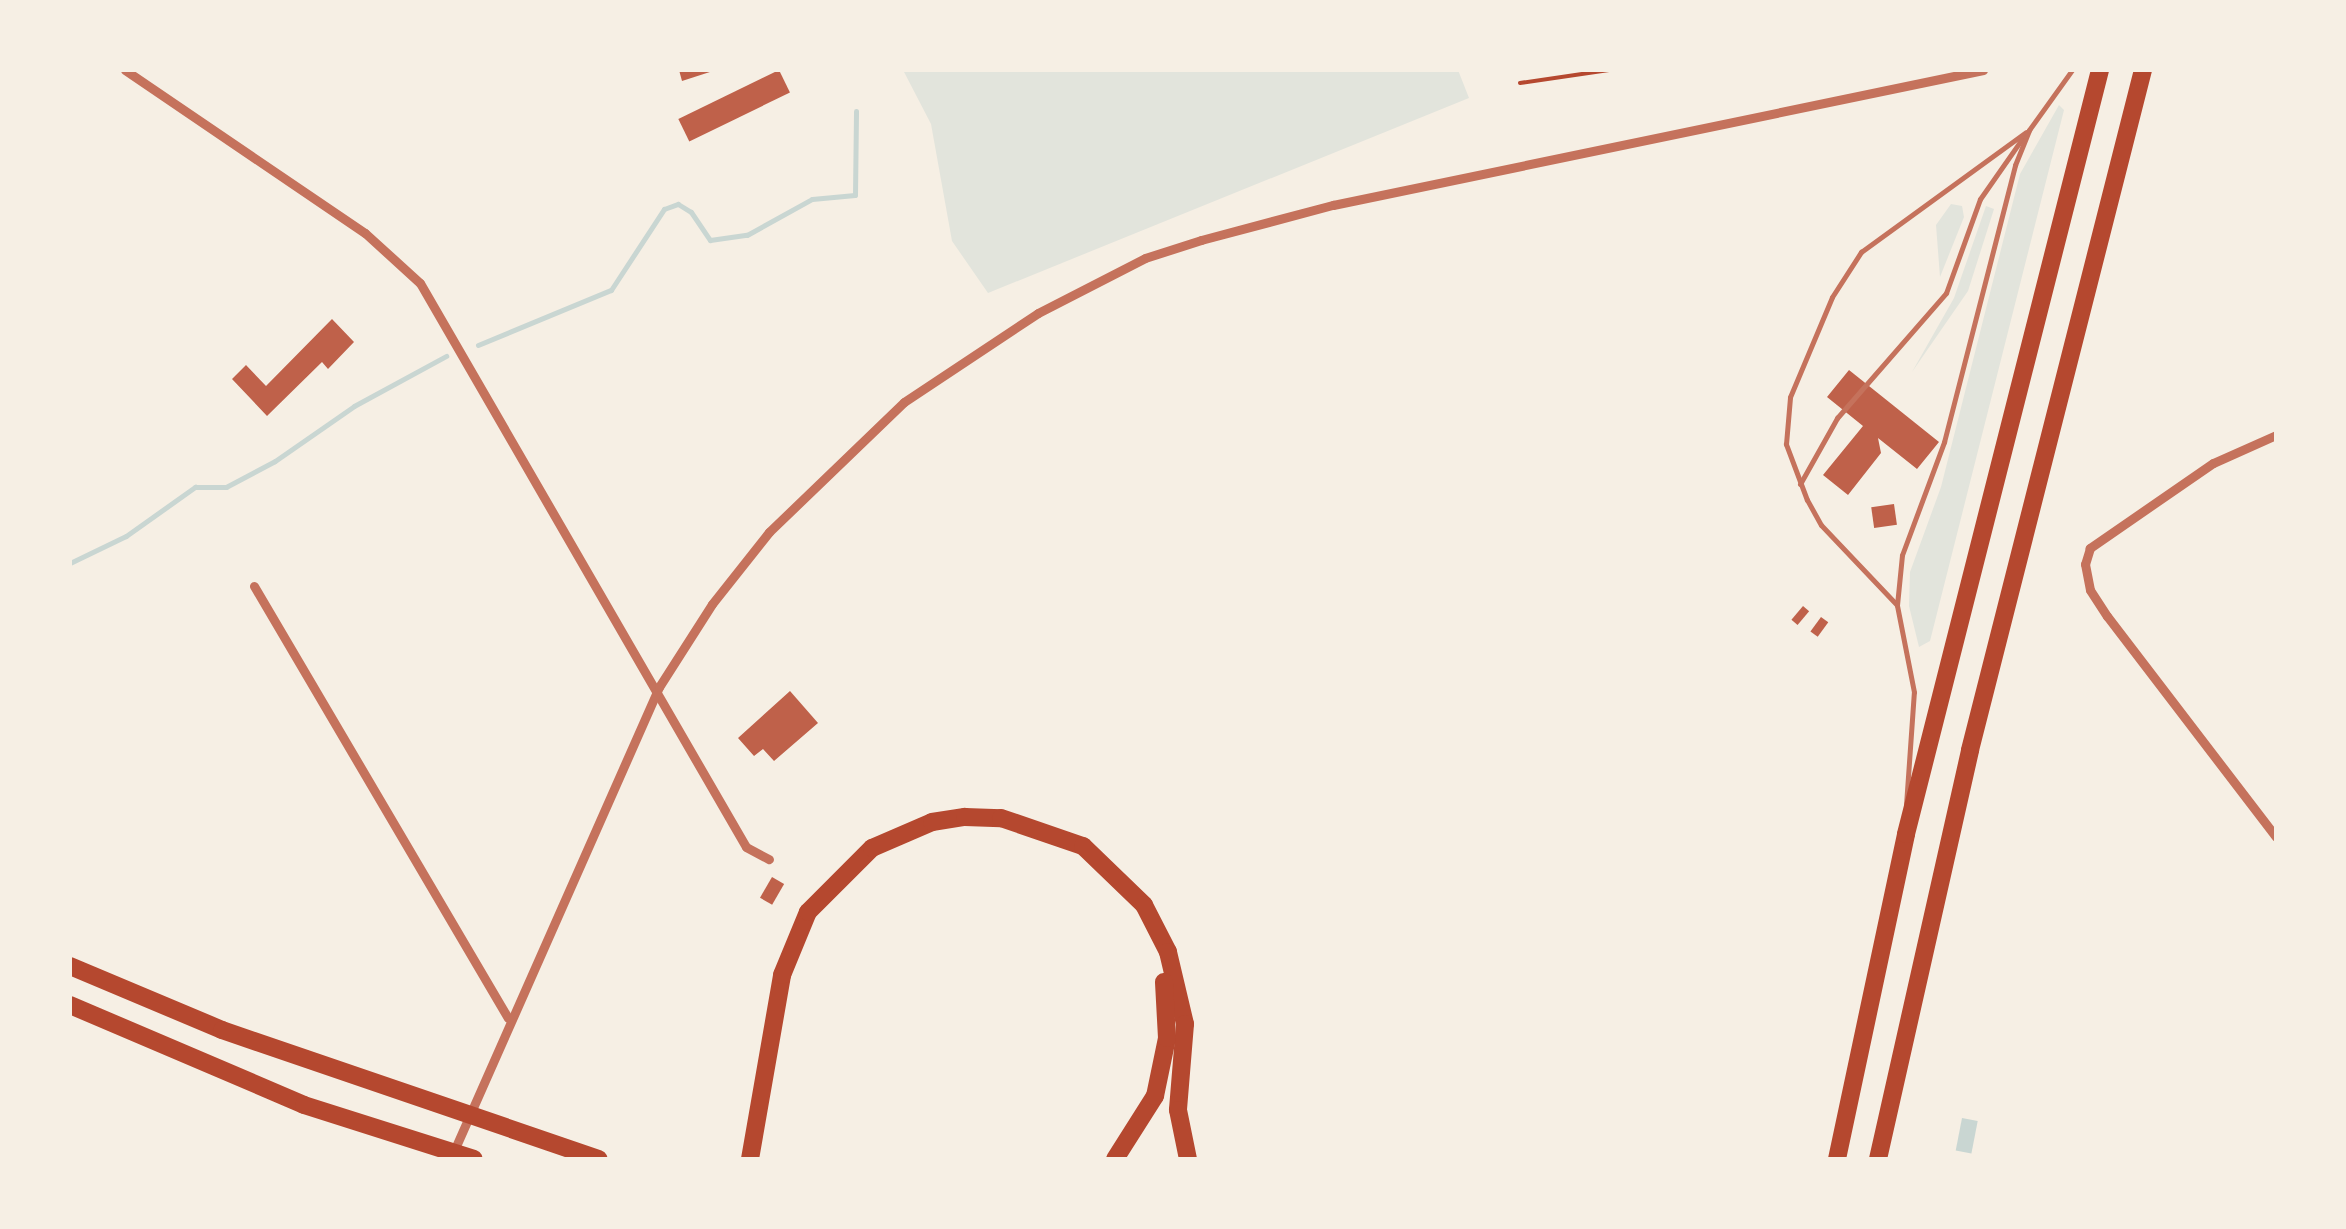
<!DOCTYPE html>
<html>
<head>
<meta charset="utf-8">
<style>
  body { margin:0 }
  #map { position:relative; width:2346px; height:1229px; overflow:hidden; background:#f6efe4; font-family:"Asap Condensed",sans-serif }
  div>[style] { position:absolute }
  .green>* { inset:0; background:#e2e4dc }
  .water>* { inset:0; background:#c9d6d2; transform-origin:0 0 }
  .stream>* { height:5px; margin:-2.5px; padding:0 2.5px; transform-origin:2.5px; border-radius:2.5px; background:#c9d6d2 }
  .building>* { inset:0; background:#bf614a; transform-origin:0 0 }
  .path>* { height:4px; margin:-2px; padding:0 2px; transform-origin:2px; border-radius:2px; background:#b5482f }
  .service>* { height:5px; margin:-2.5px; padding:0 2.5px; transform-origin:2.5px; border-radius:2.5px; background:#c5725c }
  .minor>* { height:9px; margin:-4.5px; padding:0 4.5px; transform-origin:4.5px; border-radius:4.5px; background:#c5725c }
  .motorway>* { height:18px; margin:-9px; padding:0 9px; transform-origin:9px; border-radius:9px; background:#b5482f }
  span { translate:-50% -50%; white-space:nowrap; text-align:center; line-height:1.15; -webkit-text-stroke:8px #f6efe4; paint-order:stroke }
  .frame { position:absolute; inset:0; border:72px solid #f6efe4; pointer-events:none }
</style>
</head>
<body>
<div id="map">
  <div class="green">
    <i style="clip-path:polygon(903px 70px,1458px 70px,1469px 98px,988px 293px,952px 241px,931px 124px)"></i>
    <i style="clip-path:polygon(2059px 105px,2064px 110px,1930px 641px,1919px 647px,1909px 606px,1910px 572px,1941px 487px,2020px 174px)"></i>
    <i style="clip-path:polygon(1951px 204px,1962px 206px,1964px 217px,1940px 277px,1936px 225px)"></i>
    <i style="clip-path:polygon(1986px 206px,1994px 209px,1968px 291px,1912px 372px,1954px 298px)"></i>
  </div>
  <div class="water">
    <i style="left:1962px;top:1118px;width:16px;height:33px;rotate:11deg"></i>
  </div>
  <div class="stream">
    <i style="left:478px;top:345px;width:144px;rotate:-22.5deg"></i>
    <i style="left:611px;top:290px;width:97px;rotate:-56.8deg"></i>
    <i style="left:664px;top:209px;width:15px;rotate:-20deg"></i>
    <i style="left:678px;top:204px;width:15px;rotate:32deg"></i>
    <i style="left:691px;top:212px;width:34px;rotate:56deg"></i>
    <i style="left:710px;top:240px;width:37px;rotate:-8deg"></i>
    <i style="left:747px;top:235px;width:74px;rotate:-29deg"></i>
    <i style="left:812px;top:199px;width:43px;rotate:-5.3deg"></i>
    <i style="left:855px;top:195px;width:84px;rotate:-89.3deg"></i>
    <i style="left:70px;top:563px;width:62px;rotate:-25.7deg"></i>
    <i style="left:126px;top:536px;width:85px;rotate:-35.4deg"></i>
    <i style="left:195px;top:487px;width:31px"></i>
    <i style="left:226px;top:487px;width:55px;rotate:-28deg"></i>
    <i style="left:275px;top:461px;width:96px;rotate:-34.8deg"></i>
    <i style="left:354px;top:406px;width:105px;rotate:-28.5deg"></i>
  </div>
  <div class="building">
    <i style="clip-path:polygon(679px 70px,713px 70px,713px 71px,682px 81px)"></i>
    <i style="left:779px;top:70px;width:25px;height:112px;rotate:64deg"></i>
    <i style="clip-path:polygon(332px 319px,354px 342px,328px 369px,322px 362px,267px 416px,232px 379px,246px 365px,266px 386px)"></i>
    <i style="clip-path:polygon(1849px 370px,1939px 442px,1917px 469px,1878px 438px,1881px 453px,1848px 495px,1823px 475px,1863px 426px,1827px 397px)"></i>
    <i style="left:1894px;top:504px;width:21px;height:23px;rotate:82deg"></i>
    <i style="left:1803px;top:606px;width:8px;height:18px;rotate:40deg"></i>
    <i style="left:1821px;top:617px;width:9px;height:18px;rotate:36deg"></i>
    <i style="clip-path:polygon(790px 691px,818px 723px,774px 761px,763px 749px,754px 756px,738px 738px)"></i>
    <i style="left:772px;top:877px;width:14px;height:24px;rotate:30deg"></i>
  </div>
  <div class="path">
    <i style="left:1520px;top:83px;width:90px;rotate:-8.3deg"></i>
  </div>
  <div class="service">
    <i style="left:1800px;top:484px;width:76px;rotate:-60.7deg"></i>
    <i style="left:1837px;top:418px;width:166px;rotate:-48.9deg"></i>
    <i style="left:1946px;top:293px;width:100px;rotate:-70.1deg"></i>
    <i style="left:1980px;top:199px;width:77px;rotate:-55.1deg"></i>
    <i style="left:1897px;top:605px;width:110px;rotate:-133.5deg"></i>
    <i style="left:1821px;top:525px;width:29px;rotate:-119deg"></i>
    <i style="left:1807px;top:500px;width:60px;rotate:-110.6deg"></i>
    <i style="left:1786px;top:444px;width:47px;rotate:-85.1deg"></i>
    <i style="left:1790px;top:397px;width:108px;rotate:-67.2deg"></i>
    <i style="left:1832px;top:297px;width:54px;rotate:-57.2deg"></i>
    <i style="left:1861px;top:252px;width:204px;rotate:-36deg"></i>
    <i style="left:1906px;top:805px;width:113px;rotate:-86deg"></i>
    <i style="left:1914px;top:692px;width:89px;rotate:-101.1deg"></i>
    <i style="left:1897px;top:605px;width:50px;rotate:-84.3deg"></i>
    <i style="left:1902px;top:555px;width:121px;rotate:-69.6deg"></i>
    <i style="left:1944px;top:442px;width:286px;rotate:-75.6deg"></i>
    <i style="left:2015px;top:165px;width:38px;rotate:-68deg"></i>
    <i style="left:2029px;top:130px;width:74px;rotate:-54.4deg"></i>
  </div>
  <div class="minor">
    <i style="left:125px;top:70px;width:290px;rotate:34.2deg"></i>
    <i style="left:365px;top:233px;width:74px;rotate:42.3deg"></i>
    <i style="left:420px;top:283px;width:651px;rotate:59.97deg"></i>
    <i style="left:746px;top:847px;width:26px;rotate:28deg"></i>
    <i style="left:2276px;top:435px;width:69px;rotate:156deg"></i>
    <i style="left:2213px;top:463px;width:150px;rotate:145.4deg"></i>
    <i style="left:2090px;top:548px;width:17px;rotate:107deg"></i>
    <i style="left:2085px;top:564px;width:26px;rotate:79deg"></i>
    <i style="left:2090px;top:590px;width:31px;rotate:57deg"></i>
    <i style="left:2107px;top:616px;width:278px;rotate:52.6deg"></i>
    <i style="left:254px;top:586px;width:501px;rotate:59.55deg"></i>
    <i style="left:453px;top:1153px;width:510px;rotate:-66.15deg"></i>
    <i style="left:659px;top:687px;width:98px;rotate:-57.4deg"></i>
    <i style="left:712px;top:604px;width:92px;rotate:-51.6deg"></i>
    <i style="left:769px;top:532px;width:187px;rotate:-43.9deg"></i>
    <i style="left:904px;top:402px;width:161px;rotate:-33.6deg"></i>
    <i style="left:1038px;top:313px;width:120px;rotate:-27.2deg"></i>
    <i style="left:1145px;top:258px;width:59px;rotate:-17.8deg"></i>
    <i style="left:1201px;top:240px;width:137px;rotate:-14.9deg"></i>
    <i style="left:1333px;top:205px;width:664px;rotate:-11.73deg"></i>
  </div>
  <div class="motorway">
    <i style="left:70px;top:966px;width:165px;rotate:22.8deg"></i>
    <i style="left:222px;top:1030px;width:398px;rotate:18.9deg"></i>
    <i style="left:70px;top:1005px;width:254px;rotate:23.1deg"></i>
    <i style="left:304px;top:1105px;width:178px;rotate:17.6deg"></i>
    <i style="left:750px;top:1159px;width:187px;rotate:-80.1deg"></i>
    <i style="left:782px;top:975px;width:68px;rotate:-67.6deg"></i>
    <i style="left:808px;top:912px;width:91px;rotate:-45deg"></i>
    <i style="left:872px;top:848px;width:65px;rotate:-23.4deg"></i>
    <i style="left:932px;top:822px;width:33px;rotate:-9deg"></i>
    <i style="left:965px;top:817px;width:36px;rotate:2deg"></i>
    <i style="left:1001px;top:818px;width:87px;rotate:18.9deg"></i>
    <i style="left:1083px;top:846px;width:85px;rotate:44deg"></i>
    <i style="left:1144px;top:905px;width:53px;rotate:62.9deg"></i>
    <i style="left:1168px;top:952px;width:74px;rotate:76.7deg"></i>
    <i style="left:1185px;top:1024px;width:86px;rotate:94.7deg"></i>
    <i style="left:1178px;top:1110px;width:50px;rotate:78.5deg"></i>
    <i style="left:1115px;top:1159px;width:75px;rotate:-57.6deg"></i>
    <i style="left:1155px;top:1096px;width:59px;rotate:-78.3deg"></i>
    <i style="left:1167px;top:1038px;width:56px;rotate:-93.1deg"></i>
    <i style="left:1837px;top:1159px;width:332px;rotate:-78deg"></i>
    <i style="left:1906px;top:834px;width:788px;rotate:-75.75deg"></i>
    <i style="left:1878px;top:1159px;width:419px;rotate:-77.3deg"></i>
    <i style="left:1970px;top:750px;width:702px;rotate:-75.73deg"></i>
  </div>
  <div class="frame"></div>
</div>
</body>
</html>
